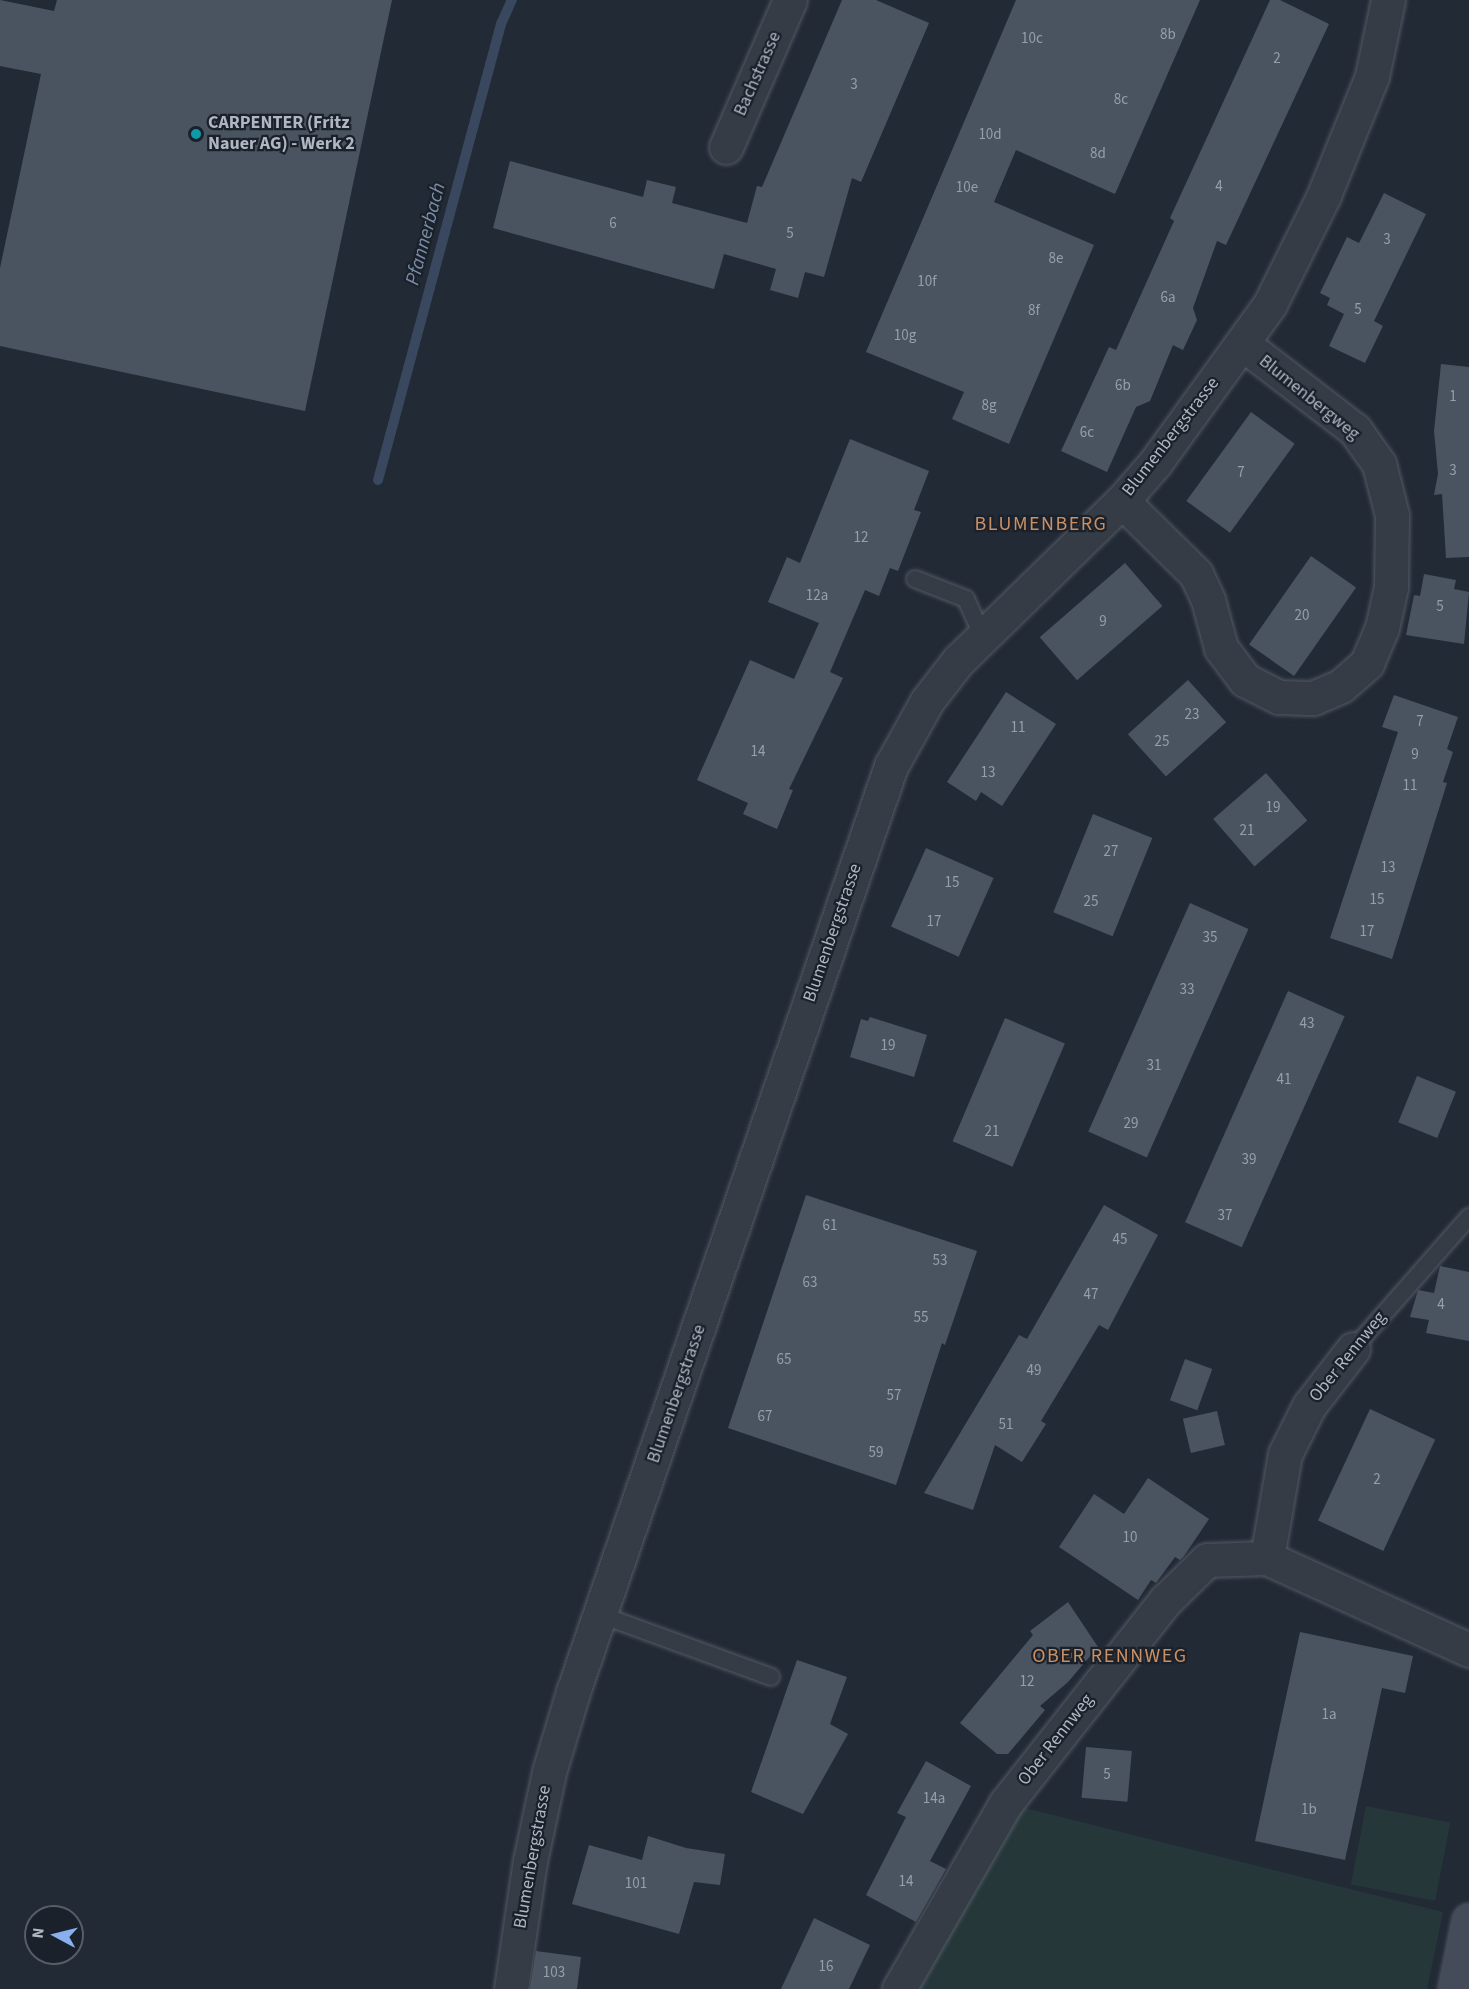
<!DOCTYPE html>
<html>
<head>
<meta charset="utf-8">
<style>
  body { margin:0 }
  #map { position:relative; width:1469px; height:1989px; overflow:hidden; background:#222a36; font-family:"Source Sans 3",sans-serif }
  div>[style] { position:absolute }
  .green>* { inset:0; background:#253738; transform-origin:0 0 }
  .stream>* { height:10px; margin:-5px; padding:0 5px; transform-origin:5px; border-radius:5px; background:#39485e }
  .building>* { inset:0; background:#4a5461; transform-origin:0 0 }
  .roads { filter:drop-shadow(0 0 2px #535a64) drop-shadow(0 0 2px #535a64) }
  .service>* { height:16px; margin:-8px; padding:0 8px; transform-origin:8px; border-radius:8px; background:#353c46 }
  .minor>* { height:33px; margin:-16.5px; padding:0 16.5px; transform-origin:16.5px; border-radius:16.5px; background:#353c46 }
  .secondary>* { height:33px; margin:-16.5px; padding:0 16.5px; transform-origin:16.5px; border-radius:16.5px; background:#444c59 }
  .dots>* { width:16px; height:16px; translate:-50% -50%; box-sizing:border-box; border:3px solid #1b212b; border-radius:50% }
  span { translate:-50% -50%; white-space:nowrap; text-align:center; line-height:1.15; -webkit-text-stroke:4.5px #1b212b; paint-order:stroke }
  .number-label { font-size:15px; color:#969eaa }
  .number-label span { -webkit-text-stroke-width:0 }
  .street-label { font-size:18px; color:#b0b7c3 }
  .poi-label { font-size:18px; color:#b0b7c3; font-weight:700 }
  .left { translate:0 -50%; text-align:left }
  .water-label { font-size:20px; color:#7a8ea9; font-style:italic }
  .neighbourhood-label { font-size:20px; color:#ca9064; letter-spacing:1.5px }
  .north { position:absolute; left:24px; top:1905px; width:60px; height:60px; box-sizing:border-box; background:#1b212b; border:2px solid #575d68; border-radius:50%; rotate:277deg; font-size:16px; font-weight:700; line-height:24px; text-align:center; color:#b0b7c3 }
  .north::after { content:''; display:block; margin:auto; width:21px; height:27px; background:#89b0ee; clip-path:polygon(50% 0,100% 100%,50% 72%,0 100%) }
</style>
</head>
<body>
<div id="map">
  <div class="green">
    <i style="clip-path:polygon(1009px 1804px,1443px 1912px,1427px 1989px,908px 1989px)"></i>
    <i style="left:1366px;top:1806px;width:86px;height:80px;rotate:11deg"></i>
  </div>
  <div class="stream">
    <i style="left:378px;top:480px;width:474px;rotate:-74.9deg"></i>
    <i style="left:502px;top:22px;width:24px;rotate:-66deg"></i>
  </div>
  <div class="building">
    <i style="clip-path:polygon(0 0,54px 11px,57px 0,392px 0,305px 411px,0 346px,0 268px,41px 74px,0 66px)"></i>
    <i style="clip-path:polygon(842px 0,876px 0,929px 23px,861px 182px,852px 178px,824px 277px,805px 272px,798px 298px,770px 290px,776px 269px,724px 254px,714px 289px,493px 228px,510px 161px,643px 197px,647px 180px,676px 187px,672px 203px,747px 223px,757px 186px,762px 187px)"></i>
    <i style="clip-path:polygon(1016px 0,1200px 0,1115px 194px,1016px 150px,994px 202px,1094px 245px,1009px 444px,952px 419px,964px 392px,866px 352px)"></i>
    <i style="clip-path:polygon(1270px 0,1280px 0,1329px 24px,1226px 245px,1217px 241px,1193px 308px,1197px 320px,1183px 350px,1173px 345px,1150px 401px,1136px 407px,1107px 472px,1061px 451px,1109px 347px,1116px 350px,1174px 221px,1170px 218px)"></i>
    <i style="clip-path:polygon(1384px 193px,1426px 214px,1374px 321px,1383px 326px,1365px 363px,1329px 346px,1344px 314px,1327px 305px,1330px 298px,1320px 293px,1347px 237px,1359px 243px)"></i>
    <i style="clip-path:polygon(1441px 364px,1469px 367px,1469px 557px,1446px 558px,1442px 494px,1434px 495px,1438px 474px,1434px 431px)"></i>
    <i style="left:1251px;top:412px;width:54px;height:110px;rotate:36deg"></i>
    <i style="clip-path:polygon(850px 439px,929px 471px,914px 510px,921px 512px,898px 571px,890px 568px,879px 596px,865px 590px,830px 672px,843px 678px,789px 789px,793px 790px,777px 829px,743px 814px,748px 803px,697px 780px,750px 660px,794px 679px,819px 623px,768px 602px,787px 557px,800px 563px)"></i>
    <i style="left:1311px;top:556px;width:55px;height:108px;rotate:35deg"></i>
    <i style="left:1125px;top:563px;width:57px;height:113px;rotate:49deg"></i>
    <i style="clip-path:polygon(1424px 574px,1456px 580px,1454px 589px,1469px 592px,1464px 644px,1406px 635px,1414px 595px,1420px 596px)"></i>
    <i style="left:1188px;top:680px;width:57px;height:81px;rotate:48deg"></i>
    <i style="clip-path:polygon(1006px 692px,1056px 724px,1002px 806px,981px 792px,976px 801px,947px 782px)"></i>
    <i style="clip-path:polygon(1394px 695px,1458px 717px,1447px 749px,1453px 752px,1443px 782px,1447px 783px,1392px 959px,1330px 938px,1398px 732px,1382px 727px)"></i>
    <i style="left:1266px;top:773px;width:63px;height:70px;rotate:49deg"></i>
    <i style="left:1093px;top:814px;width:64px;height:106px;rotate:22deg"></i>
    <i style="left:926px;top:848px;width:74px;height:86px;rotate:24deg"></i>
    <i style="left:1190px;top:903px;width:64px;height:250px;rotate:24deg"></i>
    <i style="left:1288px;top:991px;width:62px;height:253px;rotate:24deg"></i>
    <i style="clip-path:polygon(870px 1017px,927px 1035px,914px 1077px,850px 1057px,861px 1019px,868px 1021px)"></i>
    <i style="left:1005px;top:1018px;width:65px;height:134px;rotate:23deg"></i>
    <i style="left:1417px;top:1076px;width:42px;height:50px;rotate:22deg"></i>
    <i style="clip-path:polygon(806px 1195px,977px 1251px,945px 1345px,942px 1343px,896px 1485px,728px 1428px)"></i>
    <i style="clip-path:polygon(1104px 1205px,1158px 1235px,1108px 1330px,1099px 1325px,1041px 1421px,1046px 1424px,1022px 1462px,995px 1445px,973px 1510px,924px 1493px,1019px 1335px,1027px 1339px)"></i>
    <i style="clip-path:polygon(1440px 1266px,1469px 1272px,1469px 1341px,1426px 1333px,1429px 1320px,1410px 1317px,1418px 1290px,1434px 1293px)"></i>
    <i style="left:1185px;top:1359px;width:29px;height:44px;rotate:20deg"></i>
    <i style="left:1370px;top:1409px;width:72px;height:123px;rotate:25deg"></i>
    <i style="left:1217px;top:1411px;width:35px;height:35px;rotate:77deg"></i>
    <i style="clip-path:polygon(1148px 1478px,1209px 1519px,1184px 1556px,1180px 1560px,1175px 1557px,1156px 1583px,1151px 1580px,1138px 1600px,1059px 1547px,1094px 1494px,1124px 1514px)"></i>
    <i style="clip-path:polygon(1068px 1602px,1098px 1647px,1068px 1682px,1040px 1706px,1045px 1710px,1008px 1754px,997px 1754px,960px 1723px,1033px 1635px,1030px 1631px)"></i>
    <i style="clip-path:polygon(1300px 1632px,1413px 1656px,1405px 1693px,1382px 1688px,1345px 1860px,1255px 1841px)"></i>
    <i style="clip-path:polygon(797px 1660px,847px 1677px,830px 1724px,848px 1734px,803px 1814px,751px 1792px)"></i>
    <i style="left:1086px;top:1747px;width:46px;height:51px;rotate:5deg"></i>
    <i style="clip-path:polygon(926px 1761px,971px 1786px,930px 1861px,946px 1869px,916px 1922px,866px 1895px,906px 1817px,897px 1813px)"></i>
    <i style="clip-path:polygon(648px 1836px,686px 1848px,725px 1854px,720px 1885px,694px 1882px,679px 1934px,572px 1904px,589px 1845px,642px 1860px)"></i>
    <i style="clip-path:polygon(814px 1918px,870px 1945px,849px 1989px,781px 1989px)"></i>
    <i style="clip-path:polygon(536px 1951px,581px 1957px,577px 1989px,530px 1989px)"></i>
  </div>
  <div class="roads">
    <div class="service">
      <i style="left:915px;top:579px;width:55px;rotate:21.4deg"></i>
      <i style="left:966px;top:599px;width:39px;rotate:66deg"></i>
      <i style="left:1353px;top:1349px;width:176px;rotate:-48.7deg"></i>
      <i style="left:601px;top:1615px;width:181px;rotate:20deg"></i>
    </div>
    <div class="minor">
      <i style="left:726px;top:147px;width:160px;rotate:-66.5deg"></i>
      <i style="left:1122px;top:501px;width:104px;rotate:44.6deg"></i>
      <i style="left:1196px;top:574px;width:29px;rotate:65deg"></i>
      <i style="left:1208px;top:600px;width:50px;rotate:74.8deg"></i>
      <i style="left:1221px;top:648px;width:40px;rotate:53deg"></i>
      <i style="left:1245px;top:680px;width:38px;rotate:27deg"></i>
      <i style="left:1279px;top:697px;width:34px;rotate:2deg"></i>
      <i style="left:1313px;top:698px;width:30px;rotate:-23deg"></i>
      <i style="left:1341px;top:686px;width:35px;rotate:-41deg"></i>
      <i style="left:1367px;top:663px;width:38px;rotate:-67deg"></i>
      <i style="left:1382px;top:628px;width:42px;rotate:-77.6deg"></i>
      <i style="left:1391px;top:587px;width:72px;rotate:-89.2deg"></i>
      <i style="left:1392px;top:515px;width:53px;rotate:-104.3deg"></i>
      <i style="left:1379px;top:464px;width:42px;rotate:-125.2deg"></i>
      <i style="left:1355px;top:430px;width:141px;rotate:-142.5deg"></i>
      <i style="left:1267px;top:1558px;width:106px;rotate:-80.2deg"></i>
      <i style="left:1285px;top:1454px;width:54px;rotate:-63.4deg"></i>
      <i style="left:1309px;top:1406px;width:72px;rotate:-52.3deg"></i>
      <i style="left:511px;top:1989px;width:129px;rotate:-81.6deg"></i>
      <i style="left:530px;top:1861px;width:91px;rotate:-77.9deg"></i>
      <i style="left:549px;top:1772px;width:84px;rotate:-73.3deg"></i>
      <i style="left:573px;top:1692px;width:979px;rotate:-71.05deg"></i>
      <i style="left:891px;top:766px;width:74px;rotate:-61deg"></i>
      <i style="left:927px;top:701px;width:51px;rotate:-52.2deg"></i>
      <i style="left:958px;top:661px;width:229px;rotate:-44.3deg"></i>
      <i style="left:1122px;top:501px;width:50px;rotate:-49deg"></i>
      <i style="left:1155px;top:463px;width:196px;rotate:-54.1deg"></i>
      <i style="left:1270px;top:304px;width:122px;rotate:-63.6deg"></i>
      <i style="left:1324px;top:195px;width:128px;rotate:-68deg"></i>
      <i style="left:1372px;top:76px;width:78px;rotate:-78.1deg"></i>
      <i style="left:899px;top:1989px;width:215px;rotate:-60.1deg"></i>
      <i style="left:1006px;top:1803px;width:258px;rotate:-51.8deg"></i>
      <i style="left:1166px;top:1600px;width:57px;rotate:-44.3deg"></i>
      <i style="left:1207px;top:1560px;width:60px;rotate:-1.9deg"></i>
      <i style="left:1267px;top:1558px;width:222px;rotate:24.5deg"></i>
    </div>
    <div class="secondary">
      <i style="left:1455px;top:1989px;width:70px;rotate:-78.5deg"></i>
    </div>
  </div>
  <div class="dots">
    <i style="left:196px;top:134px;background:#0f9aa8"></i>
  </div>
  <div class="number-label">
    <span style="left:1168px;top:35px">8b</span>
    <span style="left:1032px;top:39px">10c</span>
    <span style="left:1277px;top:59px">2</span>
    <span style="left:854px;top:85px">3</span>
    <span style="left:1121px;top:100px">8c</span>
    <span style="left:990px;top:135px">10d</span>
    <span style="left:1098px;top:154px">8d</span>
    <span style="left:1219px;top:187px">4</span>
    <span style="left:967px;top:188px">10e</span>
    <span style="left:613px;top:224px">6</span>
    <span style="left:790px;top:234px">5</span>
    <span style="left:1387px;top:240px">3</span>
    <span style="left:1056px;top:259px">8e</span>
    <span style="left:927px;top:282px">10f</span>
    <span style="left:1168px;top:298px">6a</span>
    <span style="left:1358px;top:310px">5</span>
    <span style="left:1034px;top:311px">8f</span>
    <span style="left:905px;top:336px">10g</span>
    <span style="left:1123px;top:386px">6b</span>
    <span style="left:1453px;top:397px">1</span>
    <span style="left:989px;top:406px">8g</span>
    <span style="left:1087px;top:433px">6c</span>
    <span style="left:1453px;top:471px">3</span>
    <span style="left:1241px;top:473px">7</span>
    <span style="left:861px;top:538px">12</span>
    <span style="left:817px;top:596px">12a</span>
    <span style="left:1440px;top:607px">5</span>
    <span style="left:1302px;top:616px">20</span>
    <span style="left:1103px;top:622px">9</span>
    <span style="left:1192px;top:715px">23</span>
    <span style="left:1420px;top:722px">7</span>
    <span style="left:1018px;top:728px">11</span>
    <span style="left:1162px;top:742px">25</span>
    <span style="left:758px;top:752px">14</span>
    <span style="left:1415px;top:755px">9</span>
    <span style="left:988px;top:773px">13</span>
    <span style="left:1410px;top:786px">11</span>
    <span style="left:1273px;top:808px">19</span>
    <span style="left:1247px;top:831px">21</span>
    <span style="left:1111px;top:852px">27</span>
    <span style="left:1388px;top:868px">13</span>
    <span style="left:952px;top:883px">15</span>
    <span style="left:1377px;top:900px">15</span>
    <span style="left:1091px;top:902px">25</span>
    <span style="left:934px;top:922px">17</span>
    <span style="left:1367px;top:932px">17</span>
    <span style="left:1210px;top:938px">35</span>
    <span style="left:1187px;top:990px">33</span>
    <span style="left:1307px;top:1024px">43</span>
    <span style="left:888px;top:1046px">19</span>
    <span style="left:1154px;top:1066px">31</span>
    <span style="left:1284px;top:1080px">41</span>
    <span style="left:1131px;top:1124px">29</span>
    <span style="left:992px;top:1132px">21</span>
    <span style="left:1249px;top:1160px">39</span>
    <span style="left:1225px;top:1216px">37</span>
    <span style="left:830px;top:1226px">61</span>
    <span style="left:1120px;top:1240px">45</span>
    <span style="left:940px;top:1261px">53</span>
    <span style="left:810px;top:1283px">63</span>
    <span style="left:1091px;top:1295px">47</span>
    <span style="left:1441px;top:1305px">4</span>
    <span style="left:921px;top:1318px">55</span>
    <span style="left:784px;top:1360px">65</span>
    <span style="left:1034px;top:1371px">49</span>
    <span style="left:894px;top:1396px">57</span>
    <span style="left:765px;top:1417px">67</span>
    <span style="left:1006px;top:1425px">51</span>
    <span style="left:876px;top:1453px">59</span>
    <span style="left:1377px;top:1480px">2</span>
    <span style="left:1130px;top:1538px">10</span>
    <span style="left:1027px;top:1682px">12</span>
    <span style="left:1329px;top:1715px">1a</span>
    <span style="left:1107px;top:1775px">5</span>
    <span style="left:934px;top:1799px">14a</span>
    <span style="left:1309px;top:1810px">1b</span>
    <span style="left:906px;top:1882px">14</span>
    <span style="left:636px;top:1884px">101</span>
    <span style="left:826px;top:1967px">16</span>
    <span style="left:554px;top:1973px">103</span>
  </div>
  <div class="street-label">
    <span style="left:758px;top:74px;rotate:-66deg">Bachstrasse</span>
    <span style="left:1309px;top:398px;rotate:39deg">Blumenbergweg</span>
    <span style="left:1171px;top:437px;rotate:-52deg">Blumenbergstrasse</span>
    <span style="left:833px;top:933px;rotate:-71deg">Blumenbergstrasse</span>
    <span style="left:1348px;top:1357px;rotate:-51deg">Ober Rennweg</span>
    <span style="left:677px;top:1394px;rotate:-71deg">Blumenbergstrasse</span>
    <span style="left:1056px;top:1740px;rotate:-52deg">Ober Rennweg</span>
    <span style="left:533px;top:1857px;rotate:-80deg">Blumenbergstrasse</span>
  </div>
  <div class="poi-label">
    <span class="left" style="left:208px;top:134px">CARPENTER (Fritz<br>Nauer AG) - Werk 2</span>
  </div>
  <div class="water-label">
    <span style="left:426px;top:234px;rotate:-75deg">Pfannerbach</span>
  </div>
  <div class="neighbourhood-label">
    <span style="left:1041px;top:524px">BLUMENBERG</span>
    <span style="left:1110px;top:1656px">OBER RENNWEG</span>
  </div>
  <div class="north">N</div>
</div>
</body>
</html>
